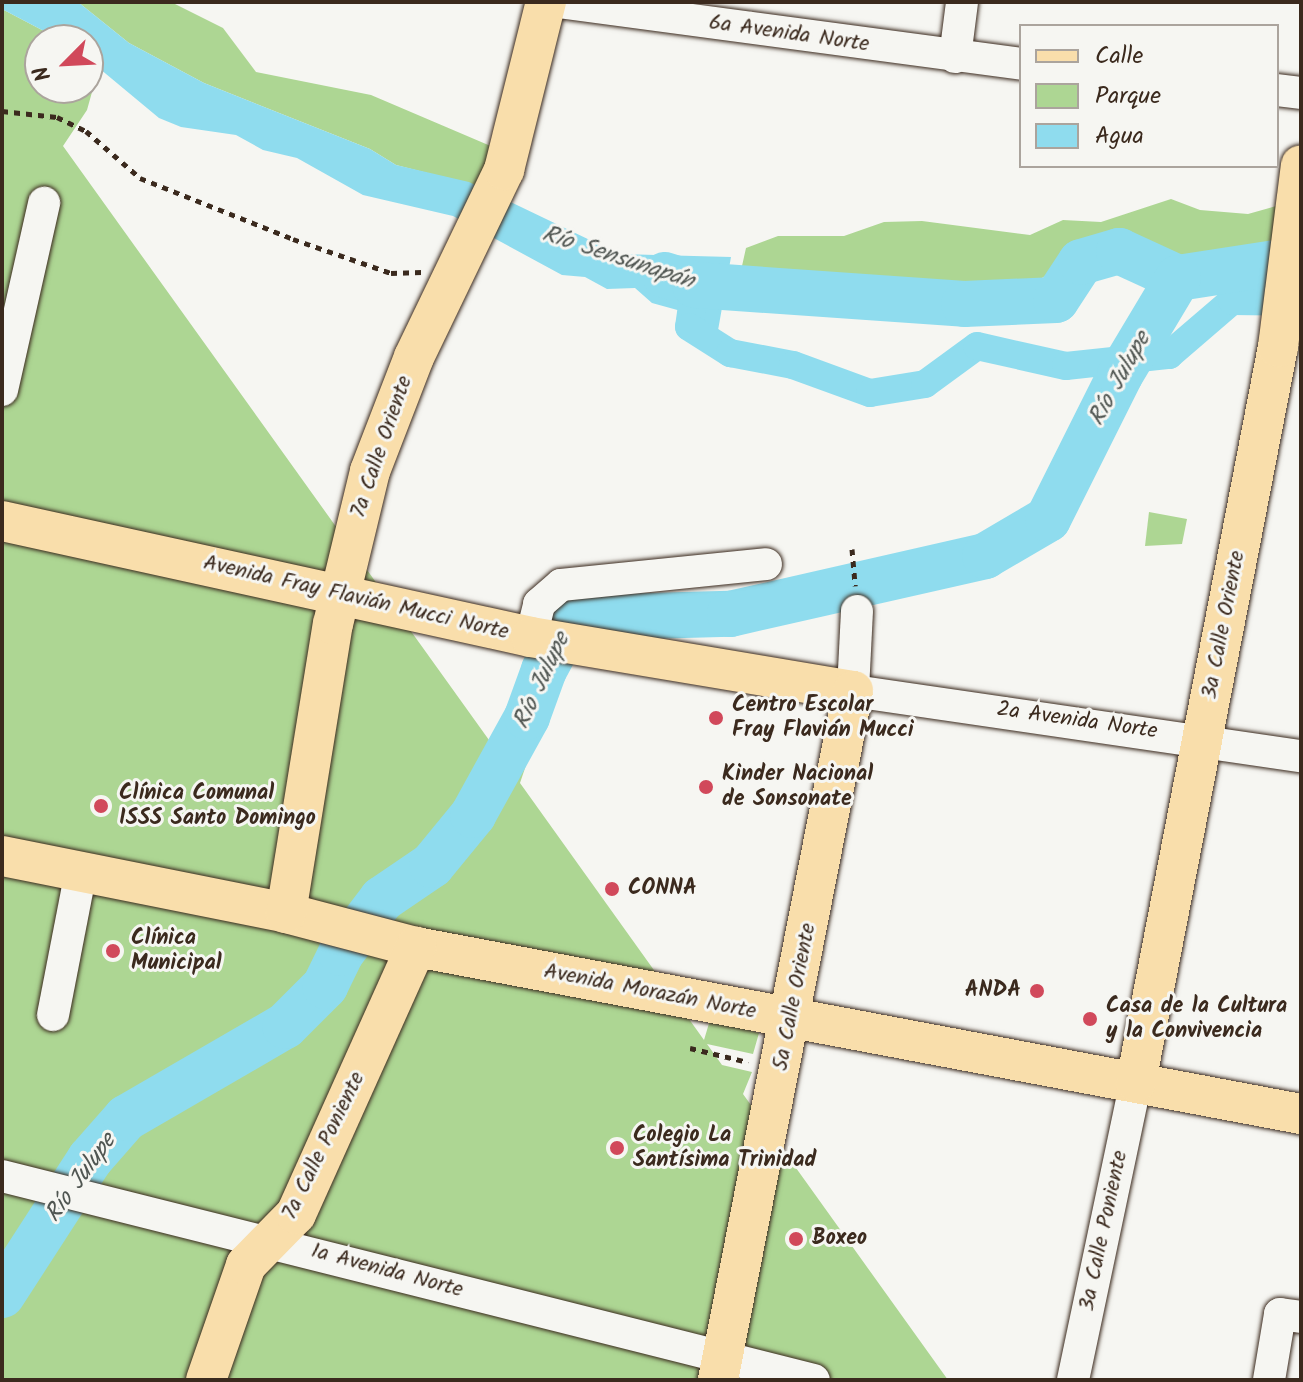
<!DOCTYPE html>
<html>
<head>
<meta charset="utf-8">
<style>
  body { margin:0 }
  #map { position:relative; width:1303px; height:1382px; overflow:hidden; background:#f6f6f2; font-family:Kalam,sans-serif }
  div>[style] { position:absolute }
  .green>* { inset:0; background:#add693 }
  .water>* { inset:0; background:#8fdcee }
  .canal>* { height:28px; margin:-14px; padding:0 14px; transform-origin:14px; border-radius:14px; background:#8fdcee }
  .river>* { height:46px; margin:-23px; padding:0 23px; transform-origin:23px; border-radius:23px; background:#8fdcee }
  .path>* { height:5px; margin-top:-2.5px; transform-origin:0; background:repeating-linear-gradient(90deg,#3b2a1e 0 6px,transparent 0 12px) }
  .roads { filter:drop-shadow(0 0 2px #3b2a1e) drop-shadow(0 0 2px #3b2a1e) }
  .minor>* { height:32px; margin:-16px; padding:0 16px; transform-origin:16px; border-radius:16px; background:#f6f6f2 }
  .major>* { height:40px; margin:-20px; padding:0 20px; transform-origin:20px; border-radius:20px; background:#f9deab }
  .dots>* { width:22px; height:22px; translate:-50% -50%; box-sizing:border-box; border:4px solid #f6f6f2; border-radius:50% }
  span { translate:-50% -50%; white-space:nowrap; text-align:center; line-height:1.15; -webkit-text-stroke:6px #f6f6f2; paint-order:stroke }
  .street-label { font-size:22px; color:#3b2a1e }
  .poi-label { font-size:22px; color:#3b2a1e; font-weight:700 }
  .left { translate:0 -50%; text-align:left }
  .right { translate:-100% -50%; text-align:right }
  .water-label { font-size:24px; color:#505652; font-style:italic }
  .frame { position:absolute; inset:0; border:4px solid #3b2a1e; pointer-events:none }
  .legend { position:absolute; left:1019px; top:24px; width:260px; height:144px; box-sizing:border-box; background:#f6f6f2; border:2px solid #aba49d; margin:0; padding:10px 14px; list-style:none; font-size:24px; color:#3b2a1e }
  .legend li { display:flex; align-items:center; gap:16px; height:40px }
  .legend b { width:40px; border:2px solid #aba49d }
  .north { position:absolute; left:24px; top:24px; width:80px; height:80px; box-sizing:border-box; background:#f6f6f2; border:2px solid #aba49d; border-radius:50%; rotate:246deg; font-size:22px; font-weight:700; line-height:32px; text-align:center; color:#3b2a1e }
  .north::after { content:''; display:block; margin:auto; width:28px; height:36px; background:#d1495b; clip-path:polygon(50% 0,100% 100%,50% 72%,0 100%) }
</style>
</head>
<body>
<div id="map">
  <div class="green">
    <i style="clip-path:polygon(78px 2px,171px 2px,223px 28px,256px 72px,371px 95px,500px 150px,478px 186px,396px 165px,370px 149px,204px 83px,129px 43px)"></i>
    <i style="clip-path:polygon(2px 9px,61px 40px,40px 40px,40px 88px,88px 88px,88px 59px,99px 67px,87px 110px,63px 146px,489px 740px,535px 657px,560px 664px,520px 783px,704px 1040px,710px 1020px,759px 1033px,753px 1054px,707px 1044px,722px 1065px,752px 1072px,743px 1094px,948px 1380px,2px 1380px)"></i>
    <i style="clip-path:polygon(1171px 199px,1200px 210px,1248px 214px,1301px 199px,1301px 245px,1186px 263px,1134px 239px,1095px 244px,1028px 287px,966px 290px,759px 284px,742px 266px,746px 248px,778px 236px,844px 236px,884px 222px,922px 221px,1030px 235px,1063px 220px,1101px 222px)"></i>
    <i style="clip-path:polygon(1149px 512px,1187px 519px,1182px 544px,1145px 546px)"></i>
  </div>
  <div class="water">
    <i style="clip-path:polygon(2px 2px,78px 2px,129px 43px,204px 83px,370px 149px,396px 165px,469px 182px,619px 254px,731px 257px,717px 336px,681px 311px,652px 303px,635px 288px,607px 289px,585px 277px,562px 275px,453px 216px,363px 195px,297px 158px,263px 150px,236px 135px,181px 127px,159px 118px,88px 59px,88px 40px,61px 40px,2px 9px)"></i>
  </div>
  <div class="canal">
    <i style="left:695px;top:285px;width:42px;rotate:98.1deg"></i>
    <i style="left:689px;top:327px;width:49px;rotate:32.4deg"></i>
    <i style="left:730px;top:353px;width:64px;rotate:10.8deg"></i>
    <i style="left:793px;top:365px;width:82px;rotate:20deg"></i>
    <i style="left:870px;top:393px;width:56px;rotate:-9.3deg"></i>
    <i style="left:925px;top:384px;width:64px;rotate:-36.2deg"></i>
    <i style="left:977px;top:346px;width:91px;rotate:12.7deg"></i>
    <i style="left:1066px;top:366px;width:104px;rotate:-6.1deg"></i>
    <i style="left:1169px;top:355px;width:83px;rotate:-40.6deg"></i>
    <i style="left:1232px;top:301px;width:68px;rotate:0.8deg"></i>
  </div>
  <div class="river">
    <i style="left:665px;top:275px;width:32px;rotate:18deg"></i>
    <i style="left:695px;top:285px;width:270px;rotate:4deg"></i>
    <i style="left:964px;top:304px;width:92px;rotate:-2.5deg"></i>
    <i style="left:1056px;top:300px;width:45px;rotate:-56.7deg"></i>
    <i style="left:1081px;top:262px;width:40px;rotate:-16deg"></i>
    <i style="left:1119px;top:251px;width:65px;rotate:24.6deg"></i>
    <i style="left:1178px;top:278px;width:124px;rotate:-8.8deg"></i>
    <i style="left:2px;top:1295px;width:162px;rotate:-57.1deg"></i>
    <i style="left:90px;top:1159px;width:55px;rotate:-48.7deg"></i>
    <i style="left:126px;top:1118px;width:184px;rotate:-30.1deg"></i>
    <i style="left:285px;top:1026px;width:57px;rotate:-45deg"></i>
    <i style="left:325px;top:986px;width:37px;rotate:-64deg"></i>
    <i style="left:341px;top:953px;width:68px;rotate:-52.8deg"></i>
    <i style="left:382px;top:899px;width:60px;rotate:-34.2deg"></i>
    <i style="left:432px;top:865px;width:65px;rotate:-50.6deg"></i>
    <i style="left:473px;top:815px;width:112px;rotate:-61.1deg"></i>
    <i style="left:527px;top:717px;width:50px;rotate:-70.1deg"></i>
    <i style="left:544px;top:670px;width:59px;rotate:-61.7deg"></i>
    <i style="left:572px;top:618px;width:158px;rotate:-1.5deg"></i>
    <i style="left:730px;top:614px;width:262px;rotate:-12.8deg"></i>
    <i style="left:985px;top:556px;width:73px;rotate:-30.4deg"></i>
    <i style="left:1048px;top:519px;width:161px;rotate:-63.4deg"></i>
    <i style="left:1120px;top:375px;width:113px;rotate:-59.1deg"></i>
  </div>
  <div class="path">
    <i style="left:2px;top:111px;width:55px;rotate:6.2deg"></i>
    <i style="left:57px;top:117px;width:32px;rotate:26deg"></i>
    <i style="left:86px;top:131px;width:72px;rotate:41deg"></i>
    <i style="left:140px;top:178px;width:165px;rotate:21.7deg"></i>
    <i style="left:293px;top:239px;width:104px;rotate:19.1deg"></i>
    <i style="left:391px;top:273px;width:31px;rotate:-2deg"></i>
    <i style="left:852px;top:549px;width:37px;rotate:85deg"></i>
    <i style="left:690px;top:1048px;width:60px;rotate:13.6deg"></i>
  </div>
  <div class="roads">
    <div class="minor">
      <i style="left:558px;top:2px;width:467px;rotate:7.6deg"></i>
      <i style="left:955px;top:57px;width:55px;rotate:-82.7deg"></i>
      <i style="left:1277px;top:90px;width:24px;rotate:7deg"></i>
      <i style="left:2px;top:390px;width:192px;rotate:-77.3deg"></i>
      <i style="left:857px;top:611px;width:80px;rotate:92.9deg"></i>
      <i style="left:853px;top:691px;width:453px;rotate:8.3deg"></i>
      <i style="left:531px;top:637px;width:34px;rotate:-76deg"></i>
      <i style="left:539px;top:604px;width:29px;rotate:-41deg"></i>
      <i style="left:561px;top:585px;width:206px;rotate:-5.8deg"></i>
      <i style="left:53px;top:1015px;width:147px;rotate:-79deg"></i>
      <i style="left:2px;top:1176px;width:837px;rotate:14.1deg"></i>
      <i style="left:1073px;top:1380px;width:305px;rotate:-78.1deg"></i>
      <i style="left:1269px;top:1380px;width:67px;rotate:-80.5deg"></i>
      <i style="left:1280px;top:1314px;width:21px;rotate:8deg"></i>
    </div>
    <div class="major">
      <i style="left:2px;top:521px;width:542px;rotate:12.37deg"></i>
      <i style="left:531px;top:637px;width:326px;rotate:9.5deg"></i>
      <i style="left:853px;top:691px;width:702px;rotate:101.09deg"></i>
      <i style="left:2px;top:856px;width:290px;rotate:11.3deg"></i>
      <i style="left:286px;top:913px;width:134px;rotate:14.7deg"></i>
      <i style="left:416px;top:947px;width:901px;rotate:10.69deg"></i>
      <i style="left:286px;top:913px;width:293px;rotate:-80.8deg"></i>
      <i style="left:333px;top:624px;width:157px;rotate:-76.4deg"></i>
      <i style="left:370px;top:471px;width:122px;rotate:-68.9deg"></i>
      <i style="left:414px;top:357px;width:208px;rotate:-64.3deg"></i>
      <i style="left:504px;top:170px;width:173px;rotate:-76deg"></i>
      <i style="left:1136px;top:1082px;width:749px;rotate:-79.07deg"></i>
      <i style="left:1278px;top:347px;width:183px;rotate:-82.8deg"></i>
      <i style="left:206px;top:1380px;width:122px;rotate:-70.8deg"></i>
      <i style="left:246px;top:1265px;width:71px;rotate:-45.6deg"></i>
      <i style="left:296px;top:1214px;width:293px;rotate:-65.8deg"></i>
    </div>
  </div>
  <div class="dots">
    <i style="left:716px;top:718px;background:#d1495b"></i>
    <i style="left:706px;top:787px;background:#d1495b"></i>
    <i style="left:101px;top:806px;background:#d1495b"></i>
    <i style="left:612px;top:889px;background:#d1495b"></i>
    <i style="left:113px;top:951px;background:#d1495b"></i>
    <i style="left:1037px;top:991px;background:#d1495b"></i>
    <i style="left:1090px;top:1019px;background:#d1495b"></i>
    <i style="left:617px;top:1148px;background:#d1495b"></i>
    <i style="left:796px;top:1239px;background:#d1495b"></i>
  </div>
  <div class="street-label">
    <span style="left:789px;top:34px;rotate:8deg">6a Avenida Norte</span>
    <span style="left:382px;top:447px;rotate:-71deg">7a Calle Oriente</span>
    <span style="left:356px;top:598px;rotate:13deg">Avenida Fray Flavián Mucci Norte</span>
    <span style="left:1224px;top:625px;rotate:-79deg">3a Calle Oriente</span>
    <span style="left:1077px;top:721px;rotate:8deg">2a Avenida Norte</span>
    <span style="left:650px;top:992px;rotate:11deg">Avenida Morazán Norte</span>
    <span style="left:795px;top:997px;rotate:-79deg">5a Calle Oriente</span>
    <span style="left:324px;top:1146px;rotate:-64deg">7a Calle Poniente</span>
    <span style="left:1104px;top:1231px;rotate:-78deg">3a Calle Poniente</span>
    <span style="left:387px;top:1271px;rotate:15deg">1a Avenida Norte</span>
  </div>
  <div class="poi-label">
    <span class="left" style="left:732px;top:718px">Centro Escolar<br>Fray Flavián Mucci</span>
    <span class="left" style="left:722px;top:787px">Kinder Nacional<br>de Sonsonate</span>
    <span class="left" style="left:119px;top:806px">Clínica Comunal<br>ISSS Santo Domingo</span>
    <span class="left" style="left:628px;top:889px">CONNA</span>
    <span class="left" style="left:131px;top:951px">Clínica<br>Municipal</span>
    <span class="right" style="left:1021px;top:991px">ANDA</span>
    <span class="left" style="left:1106px;top:1019px">Casa de la Cultura<br>y la Convivencia</span>
    <span class="left" style="left:633px;top:1148px">Colegio La<br>Santísima Trinidad</span>
    <span class="left" style="left:812px;top:1239px">Boxeo</span>
  </div>
  <div class="water-label">
    <span style="left:618px;top:258px;rotate:18deg">Río Sensunapán</span>
    <span style="left:1120px;top:379px;rotate:-61deg">Río Julupe</span>
    <span style="left:542px;top:681px;rotate:-65deg">Río Julupe</span>
    <span style="left:81px;top:1178px;rotate:-54deg">Río Julupe</span>
  </div>
  <div class="frame"></div>
  <ul class="legend">
  <li><b style="height:10px;background:#f9deab"></b>Calle</li>
  <li><b style="height:22px;background:#add693"></b>Parque</li>
  <li><b style="height:22px;background:#8fdcee"></b>Agua</li>
  </ul>
  <div class="north">N</div>
</div>
</body>
</html>
